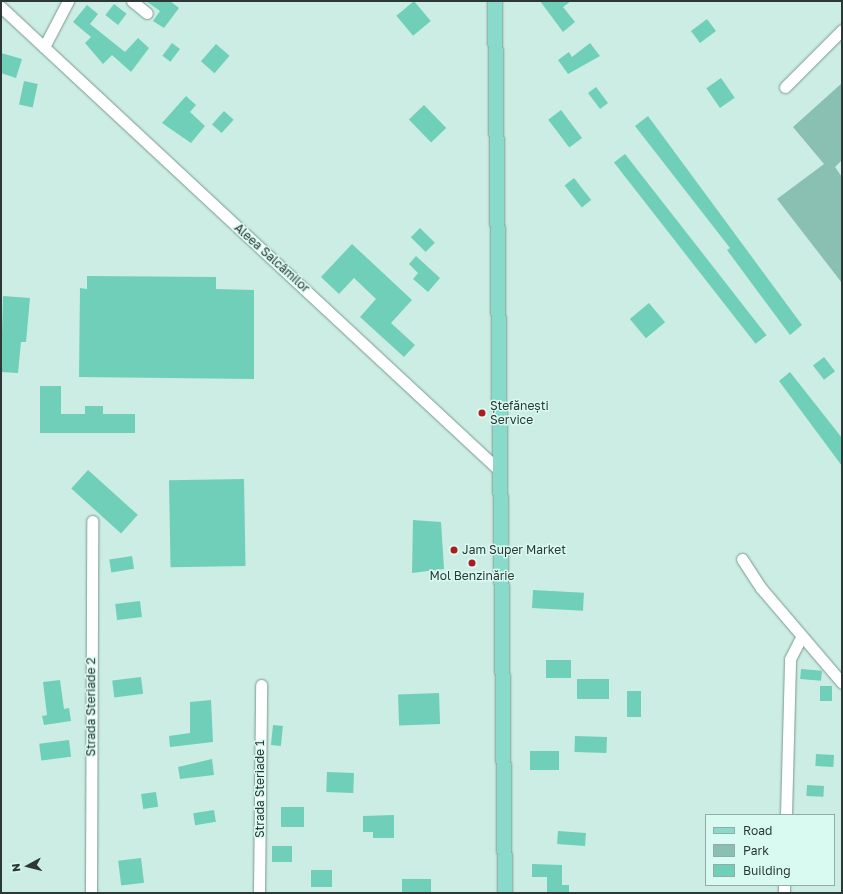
<!DOCTYPE html>
<html>
<head>
<meta charset="utf-8">
<style>
  body { margin:0 }
  #map { position:relative; width:843px; height:894px; overflow:hidden; background:#ccede3; font-family:"Golos Text",sans-serif }
  div>[style] { position:absolute }
  .green>* { inset:0; background:#89c0b2 }
  .building>* { inset:0; background:#70cfb8; transform-origin:0 0 }
  .roads { filter:drop-shadow(0 0 1px #799990) drop-shadow(0 0 1px #799990) }
  .minor>* { height:11px; margin:-5.5px; padding:0 5.5px; transform-origin:5.5px; border-radius:5.5px; background:#fff }
  .major>* { height:14px; margin:-7px; padding:0 7px; transform-origin:7px; border-radius:7px; background:#88dbcb }
  .dots>* { width:11px; height:11px; translate:-50% -50%; box-sizing:border-box; border:2px solid #d9faf1; border-radius:50% }
  span { translate:-50% -50%; white-space:nowrap; text-align:center; line-height:1.15; -webkit-text-stroke:3px #d9faf1; paint-order:stroke }
  .street-label { font-size:12px; color:#2b3835 }
  .poi-label { font-size:12px; color:#2b3835 }
  .left { translate:0 -50%; text-align:left }
  .frame { position:absolute; inset:0; border:2px solid #2b3835; pointer-events:none }
  .legend { position:absolute; left:705px; top:814px; width:130px; height:72px; box-sizing:border-box; background:#d9faf1; border:1px solid #93aca6; margin:0; padding:5px 7px; list-style:none; font-size:12px; color:#2b3835 }
  .legend li { display:flex; align-items:center; gap:8px; height:20px }
  .legend b { width:20px; border:1px solid #93aca6 }
  .north { position:absolute; left:8px; top:846px; width:40px; height:40px; -webkit-text-stroke:3px #d9faf1; paint-order:stroke; rotate:263deg; font-size:11px; font-weight:700; line-height:16px; text-align:center; color:#2b3835 }
  .north::after { content:''; display:block; margin:auto; width:14px; height:18px; background:#2b3835; clip-path:polygon(50% 0,100% 100%,50% 72%,0 100%) }
</style>
</head>
<body>
<div id="map">
  <div class="green">
    <i style="clip-path:polygon(842px 83px,842px 160px,835px 167px,842px 177px,842px 283px,777px 199px,824px 164px,793px 127px)"></i>
  </div>
  <div class="building">
    <i style="clip-path:polygon(146px 1px,170px 1px,179px 8px,164px 28px,153px 21px,160px 11px)"></i>
    <i style="left:414px;top:1px;width:26px;height:23px;rotate:50deg"></i>
    <i style="clip-path:polygon(540px 1px,571px 1px,563px 7px,575px 22px,563px 32px)"></i>
    <i style="left:114px;top:4px;width:16px;height:14px;rotate:38deg"></i>
    <i style="clip-path:polygon(87px 5px,98px 14px,90px 24px,125px 52px,138px 38px,149px 48px,131px 72px,112px 55px,103px 64px,85px 43px,91px 37px,73px 22px)"></i>
    <i style="left:707px;top:19px;width:15px;height:20px;rotate:53deg"></i>
    <i style="left:172px;top:43px;width:10px;height:16px;rotate:37deg"></i>
    <i style="clip-path:polygon(590px 43px,600px 56px,568px 74px,558px 60px,569px 52px,572px 57px)"></i>
    <i style="left:216px;top:44px;width:18px;height:23px;rotate:41deg"></i>
    <i style="clip-path:polygon(1px 53px,22px 59px,16px 78px,1px 73px)"></i>
    <i style="left:721px;top:78px;width:24px;height:18px;rotate:55deg"></i>
    <i style="left:24px;top:81px;width:14px;height:24px;rotate:12deg"></i>
    <i style="left:596px;top:87px;width:20px;height:10px;rotate:53deg"></i>
    <i style="clip-path:polygon(186px 96px,196px 105px,190px 112px,205px 126px,191px 143px,162px 123px)"></i>
    <i style="left:424px;top:105px;width:32px;height:21px;rotate:46deg"></i>
    <i style="left:561px;top:110px;width:35px;height:16px;rotate:53deg"></i>
    <i style="left:224px;top:111px;width:13px;height:18px;rotate:42deg"></i>
    <i style="clip-path:polygon(648px 116px,802px 325px,790px 335px,727px 250px,730px 248px,635px 126px)"></i>
    <i style="left:625px;top:154px;width:230px;height:14px;rotate:52deg"></i>
    <i style="left:574px;top:178px;width:28px;height:12px;rotate:52deg"></i>
    <i style="left:420px;top:228px;width:21px;height:13px;rotate:45deg"></i>
    <i style="clip-path:polygon(352px 244px,412px 300px,391px 323px,415px 345px,404px 357px,360px 317px,376px 299px,354px 278px,339px 294px,321px 277px)"></i>
    <i style="clip-path:polygon(416px 256px,440px 278px,428px 292px,413px 279px,418px 273px,409px 264px)"></i>
    <i style="clip-path:polygon(87px 276px,216px 277px,216px 289px,254px 290px,254px 379px,79px 377px,80px 288px,87px 289px)"></i>
    <i style="clip-path:polygon(3px 296px,30px 298px,26px 342px,21px 342px,18px 373px,1px 372px)"></i>
    <i style="left:649px;top:303px;width:25px;height:25px;rotate:50deg"></i>
    <i style="left:824px;top:357px;width:18px;height:14px;rotate:52deg"></i>
    <i style="clip-path:polygon(790px 372px,842px 438px,842px 466px,779px 381px)"></i>
    <i style="clip-path:polygon(40px 386px,61px 386px,61px 414px,85px 414px,85px 406px,103px 406px,103px 414px,135px 414px,135px 433px,40px 433px)"></i>
    <i style="left:88px;top:470px;width:67px;height:25px;rotate:42deg"></i>
    <i style="left:244px;top:479px;width:87px;height:75px;rotate:89deg"></i>
    <i style="clip-path:polygon(413px 520px,441px 522px,444px 569px,412px 573px)"></i>
    <i style="left:132px;top:556px;width:13px;height:23px;rotate:81deg"></i>
    <i style="left:533px;top:590px;width:51px;height:18px;rotate:3deg"></i>
    <i style="left:140px;top:601px;width:16px;height:25px;rotate:83deg"></i>
    <i style="left:546px;top:660px;width:25px;height:18px"></i>
    <i style="left:801px;top:669px;width:21px;height:10px;rotate:5deg"></i>
    <i style="left:141px;top:677px;width:17px;height:29px;rotate:83deg"></i>
    <i style="left:577px;top:679px;width:32px;height:20px"></i>
    <i style="clip-path:polygon(60px 680px,64px 709px,69px 708px,71px 721px,44px 725px,42px 716px,47px 715px,43px 682px)"></i>
    <i style="left:820px;top:686px;width:12px;height:15px"></i>
    <i style="left:627px;top:691px;width:14px;height:26px"></i>
    <i style="left:439px;top:693px;width:31px;height:41px;rotate:88deg"></i>
    <i style="clip-path:polygon(211px 700px,213px 742px,170px 747px,169px 736px,190px 733px,190px 702px)"></i>
    <i style="left:273px;top:725px;width:10px;height:20px;rotate:6deg"></i>
    <i style="left:575px;top:736px;width:32px;height:16px;rotate:2deg"></i>
    <i style="left:69px;top:740px;width:17px;height:30px;rotate:83deg"></i>
    <i style="left:530px;top:751px;width:29px;height:19px"></i>
    <i style="left:816px;top:754px;width:18px;height:12px;rotate:3deg"></i>
    <i style="clip-path:polygon(212px 759px,214px 775px,180px 779px,178px 767px)"></i>
    <i style="left:327px;top:772px;width:27px;height:20px;rotate:2deg"></i>
    <i style="left:807px;top:785px;width:17px;height:11px;rotate:3deg"></i>
    <i style="left:156px;top:792px;width:15px;height:15px;rotate:82deg"></i>
    <i style="left:281px;top:807px;width:23px;height:20px"></i>
    <i style="left:214px;top:810px;width:12px;height:21px;rotate:81deg"></i>
    <i style="clip-path:polygon(394px 815px,394px 838px,373px 838px,373px 832px,363px 832px,363px 816px)"></i>
    <i style="left:558px;top:831px;width:28px;height:13px;rotate:4deg"></i>
    <i style="left:272px;top:846px;width:20px;height:16px"></i>
    <i style="left:141px;top:858px;width:25px;height:23px;rotate:83deg"></i>
    <i style="clip-path:polygon(532px 864px,562px 865px,562px 885px,569px 885px,569px 893px,547px 893px,547px 877px,532px 877px)"></i>
    <i style="left:311px;top:870px;width:21px;height:17px"></i>
    <i style="left:431px;top:879px;width:14px;height:29px;rotate:90deg"></i>
  </div>
  <div class="roads">
    <div class="minor">
      <i style="left:132px;top:1px;width:19px;rotate:39deg"></i>
      <i style="left:1px;top:7px;width:681px;rotate:42.92deg"></i>
      <i style="left:44px;top:47px;width:52px;rotate:-62.4deg"></i>
      <i style="left:785px;top:87px;width:81px;rotate:-45deg"></i>
      <i style="left:742px;top:559px;width:35px;rotate:57deg"></i>
      <i style="left:761px;top:588px;width:125px;rotate:49.5deg"></i>
      <i style="left:786px;top:815px;width:156px;rotate:-88.5deg"></i>
      <i style="left:790px;top:659px;width:25px;rotate:-63deg"></i>
      <i style="left:91px;top:893px;width:372px;rotate:-89.8deg"></i>
      <i style="left:259px;top:893px;width:208px;rotate:-89.4deg"></i>
      <i style="left:784px;top:893px;width:8px;rotate:-90deg"></i>
    </div>
    <div class="major">
      <i style="left:495px;top:1px;width:892px;rotate:89.36deg"></i>
    </div>
  </div>
  <div class="dots">
    <i style="left:482px;top:413px;background:#ad1b1e"></i>
    <i style="left:454px;top:550px;background:#ad1b1e"></i>
    <i style="left:472px;top:563px;background:#ad1b1e"></i>
  </div>
  <div class="street-label">
    <span style="left:272px;top:258px;rotate:42deg">Aleea Salcâmilor</span>
    <span style="left:91px;top:707px;rotate:-90deg">Strada Steriade 2</span>
    <span style="left:260px;top:789px;rotate:-90deg">Strada Steriade 1</span>
  </div>
  <div class="poi-label">
    <span class="left" style="left:490px;top:413px">Ștefănești<br>Service</span>
    <span class="left" style="left:462px;top:550px">Jam Super Market</span>
    <span style="left:472px;top:576px">Mol Benzinărie</span>
  </div>
  <div class="frame"></div>
  <ul class="legend">
  <li><b style="height:5px;background:#88dbcb"></b>Road</li>
  <li><b style="height:11px;background:#89c0b2"></b>Park</li>
  <li><b style="height:11px;background:#70cfb8"></b>Building</li>
  </ul>
  <div class="north">N</div>
</div>
</body>
</html>
